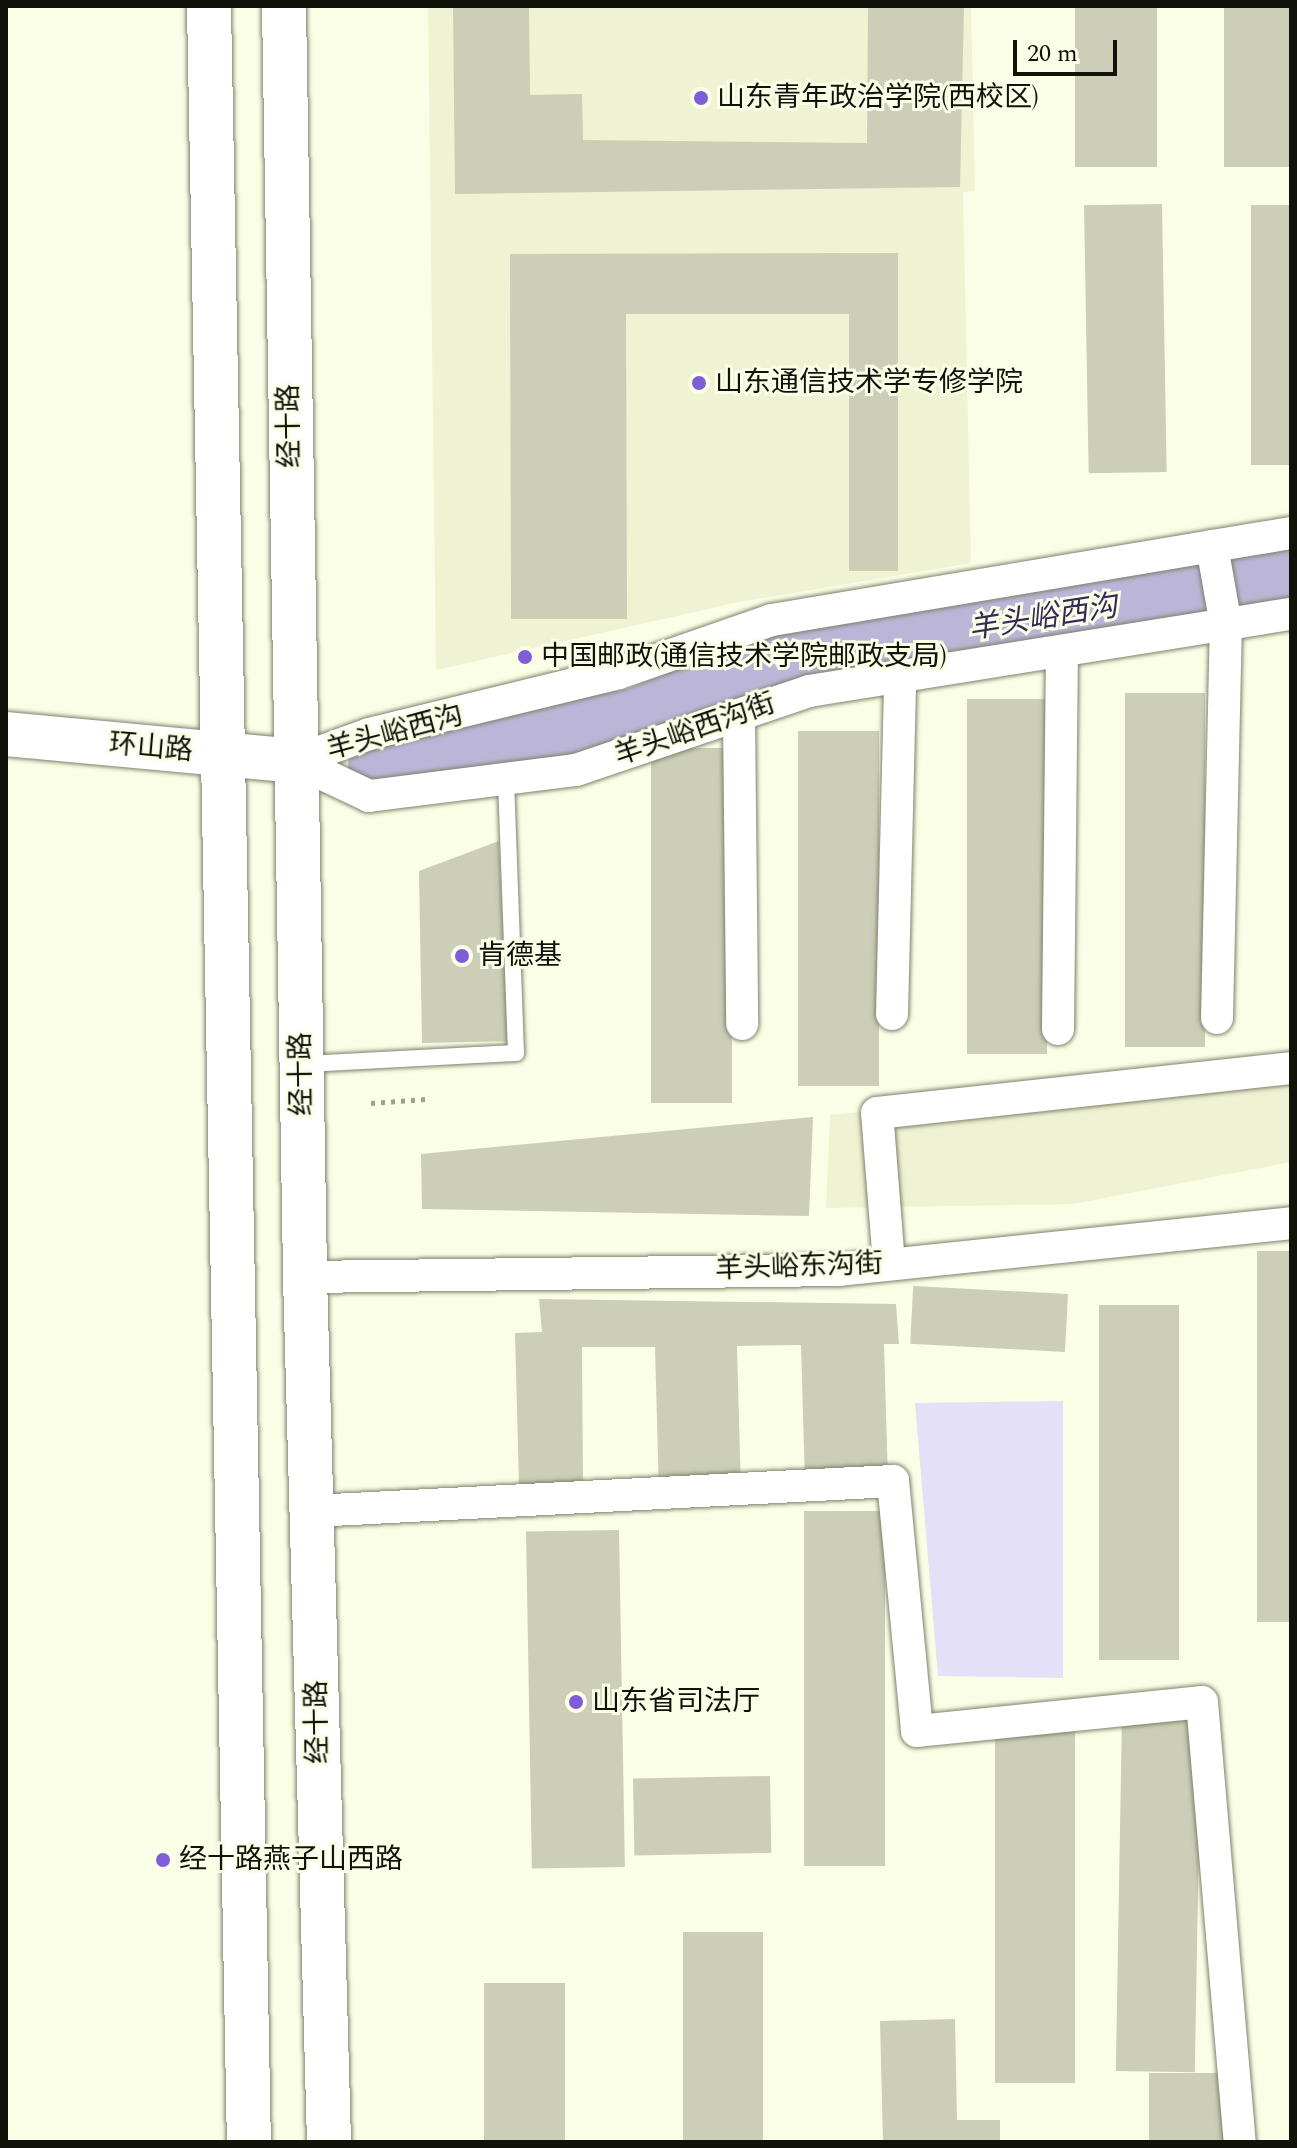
<!DOCTYPE html>
<html>
<head>
<meta charset="utf-8">
<style>
  body { margin:0 }
  #map { position:relative; width:1297px; height:2148px; overflow:hidden; background:#fbfee6; font-family:Spectral,"Noto Sans SC",serif }
  div>[style] { position:absolute }
  .built>* { inset:0; background:#eff2d3 }
  .green>* { inset:0; background:#e3e0f7 }
  .river>* { height:62px; margin:-31px; padding:0 31px; transform-origin:31px; border-radius:31px; background:#bbb6d8 }
  .building>* { inset:0; background:#ccceb7; transform-origin:0 0 }
  .path>* { height:5px; margin-top:-2.5px; transform-origin:0; background:repeating-linear-gradient(90deg,#9fa290 0 4px,transparent 0 10px) }
  .roads { filter:drop-shadow(0 0 2px #7f816c) drop-shadow(0 0 2px #7f816c) }
  .lane>* { height:16px; margin:-8px; padding:0 8px; transform-origin:8px; border-radius:8px; background:#fff }
  .street>* { height:32px; margin:-16px; padding:0 16px; transform-origin:16px; border-radius:16px; background:#fff }
  .secondary>* { height:44px; margin:-22px; padding:0 22px; transform-origin:22px; border-radius:22px; background:#fff }
  .highway>* { height:44px; margin:-22px; padding:0 22px; transform-origin:22px; border-radius:22px; background:#fff }
  .dots>* { width:22px; height:22px; translate:-50% -50%; box-sizing:border-box; border:4px solid #fbfee6; border-radius:50% }
  span { translate:-50% -50%; white-space:nowrap; text-align:center; line-height:1.15; -webkit-text-stroke:6px #fbfee6; paint-order:stroke }
  .poi-label { font-size:28px; color:#11120a }
  .left { translate:0 -50%; text-align:left }
  .street-label { font-size:28px; color:#11120a }
  .water-label { font-size:30px; color:#352a57; font-style:italic }
  .frame { position:absolute; inset:0; border:8px solid #11120a; pointer-events:none }
  .scale { position:absolute; left:1013px; top:40px; width:104px; height:36px; box-sizing:border-box; border:4px solid #11120a; border-top:0; padding-left:10px; font-size:24px; line-height:28px; white-space:nowrap; color:#11120a; -webkit-text-stroke:6px #fbfee6; paint-order:stroke }
</style>
</head>
<body>
<div id="map">
  <div class="built">
    <i style="clip-path:polygon(428px 6px,971px 6px,975px 191px,963px 192px,971px 563px,739px 602px,436px 670px)"></i>
    <i style="clip-path:polygon(1291px 1071px,1291px 1162px,1073px 1204px,826px 1208px,830px 1115px)"></i>
  </div>
  <div class="green">
    <i style="clip-path:polygon(1063px 1401px,1063px 1678px,938px 1676px,915px 1403px)"></i>
  </div>
  <div class="river">
    <i style="left:379px;top:767px;width:260px;rotate:-10.6deg"></i>
    <i style="left:635px;top:719px;width:164px;rotate:-21.4deg"></i>
    <i style="left:788px;top:659px;width:509px;rotate:-9.15deg"></i>
  </div>
  <div class="building">
    <i style="clip-path:polygon(453px 6px,529px 6px,530px 95px,582px 94px,583px 140px,867px 143px,868px 6px,964px 6px,960px 187px,455px 194px)"></i>
    <i style="left:1075px;top:6px;width:82px;height:161px"></i>
    <i style="left:1224px;top:6px;width:67px;height:161px"></i>
    <i style="left:1162px;top:204px;width:268px;height:78px;rotate:89deg"></i>
    <i style="left:1291px;top:205px;width:260px;height:40px;rotate:90deg"></i>
    <i style="clip-path:polygon(898px 253px,898px 571px,849px 571px,849px 314px,626px 314px,627px 619px,511px 619px,510px 254px)"></i>
    <i style="left:1125px;top:693px;width:80px;height:354px"></i>
    <i style="left:967px;top:699px;width:80px;height:355px"></i>
    <i style="left:798px;top:731px;width:81px;height:355px"></i>
    <i style="left:651px;top:748px;width:81px;height:355px"></i>
    <i style="clip-path:polygon(499px 841px,508px 1041px,422px 1043px,419px 871px)"></i>
    <i style="clip-path:polygon(813px 1117px,809px 1216px,422px 1209px,421px 1154px)"></i>
    <i style="left:1291px;top:1251px;width:371px;height:34px;rotate:90deg"></i>
    <i style="left:1068px;top:1294px;width:58px;height:155px;rotate:93deg"></i>
    <i style="clip-path:polygon(539px 1299px,896px 1304px,899px 1344px,884px 1344px,888px 1482px,805px 1485px,801px 1345px,737px 1346px,741px 1492px,659px 1495px,655px 1347px,582px 1347px,583px 1486px,519px 1486px,515px 1333px,542px 1332px)"></i>
    <i style="left:1099px;top:1305px;width:80px;height:355px"></i>
    <i style="left:804px;top:1511px;width:81px;height:355px"></i>
    <i style="left:619px;top:1530px;width:337px;height:93px;rotate:89deg"></i>
    <i style="left:1122px;top:1716px;width:79px;height:355px;rotate:1deg"></i>
    <i style="left:995px;top:1729px;width:80px;height:354px"></i>
    <i style="left:770px;top:1776px;width:77px;height:137px;rotate:89deg"></i>
    <i style="left:683px;top:1932px;width:80px;height:210px"></i>
    <i style="left:484px;top:1983px;width:81px;height:159px"></i>
    <i style="clip-path:polygon(955px 2019px,957px 2120px,1000px 2120px,1000px 2142px,883px 2142px,880px 2021px)"></i>
    <i style="left:1149px;top:2073px;width:75px;height:69px"></i>
  </div>
  <div class="path">
    <i style="left:371px;top:1103px;width:55px;rotate:-4.2deg"></i>
  </div>
  <div class="roads">
    <div class="lane">
      <i style="left:304px;top:1064px;width:212px;rotate:-3deg"></i>
      <i style="left:516px;top:1053px;width:276px;rotate:-92.1deg"></i>
    </div>
    <div class="street">
      <i style="left:1212px;top:546px;width:80px;rotate:80deg"></i>
      <i style="left:739px;top:715px;width:309px;rotate:89.4deg"></i>
      <i style="left:295px;top:761px;width:79px;rotate:-20deg"></i>
      <i style="left:369px;top:734px;width:257px;rotate:-13.7deg"></i>
      <i style="left:619px;top:673px;width:162px;rotate:-19.1deg"></i>
      <i style="left:772px;top:620px;width:526px;rotate:-9.52deg"></i>
      <i style="left:295px;top:761px;width:82px;rotate:25.3deg"></i>
      <i style="left:369px;top:796px;width:209px;rotate:-7.2deg"></i>
      <i style="left:576px;top:770px;width:246px;rotate:-18.7deg"></i>
      <i style="left:809px;top:691px;width:488px;rotate:-9.1deg"></i>
      <i style="left:892px;top:1014px;width:338px;rotate:-88.6deg"></i>
      <i style="left:1217px;top:1018px;width:396px;rotate:-88.7deg"></i>
      <i style="left:1058px;top:1029px;width:378px;rotate:-89.4deg"></i>
      <i style="left:889px;top:1264px;width:151px;rotate:-94.5deg"></i>
      <i style="left:877px;top:1113px;width:416px;rotate:-6.2deg"></i>
      <i style="left:305px;top:1277px;width:534px;rotate:-0.75deg"></i>
      <i style="left:839px;top:1270px;width:454px;rotate:-5.9deg"></i>
      <i style="left:313px;top:1511px;width:581px;rotate:-2.96deg"></i>
      <i style="left:893px;top:1481px;width:251px;rotate:84.5deg"></i>
      <i style="left:917px;top:1731px;width:286px;rotate:-5.8deg"></i>
      <i style="left:1202px;top:1702px;width:442px;rotate:85.1deg"></i>
    </div>
    <div class="secondary">
      <i style="left:6px;top:734px;width:290px;rotate:5.3deg"></i>
    </div>
    <div class="highway">
      <i style="left:209px;top:6px;width:2136px;rotate:88.93deg"></i>
      <i style="left:284px;top:6px;width:1271px;rotate:89.05deg"></i>
      <i style="left:305px;top:1277px;width:865px;rotate:88.41deg"></i>
    </div>
  </div>
  <div class="dots">
    <i style="left:701px;top:98px;background:#7f5dd7"></i>
    <i style="left:699px;top:383px;background:#7f5dd7"></i>
    <i style="left:525px;top:657px;background:#7f5dd7"></i>
    <i style="left:462px;top:956px;background:#7f5dd7"></i>
    <i style="left:576px;top:1702px;background:#7f5dd7"></i>
    <i style="left:163px;top:1860px;background:#7f5dd7"></i>
  </div>
  <div class="poi-label">
    <span class="left" style="left:717px;top:98px">山东青年政治学院(西校区)</span>
    <span class="left" style="left:715px;top:383px">山东通信技术学专修学院</span>
    <span class="left" style="left:541px;top:657px">中国邮政(通信技术学院邮政支局)</span>
    <span class="left" style="left:478px;top:956px">肯德基</span>
    <span class="left" style="left:592px;top:1702px">山东省司法厅</span>
    <span class="left" style="left:179px;top:1860px">经十路燕子山西路</span>
  </div>
  <div class="street-label">
    <span style="left:290px;top:426px;rotate:-91deg">经十路</span>
    <span style="left:695px;top:730px;rotate:-19deg">羊头峪西沟街</span>
    <span style="left:395px;top:733px;rotate:-15deg">羊头峪西沟</span>
    <span style="left:151px;top:748px;rotate:5deg">环山路</span>
    <span style="left:302px;top:1074px;rotate:-91deg">经十路</span>
    <span style="left:799px;top:1267px;rotate:-2deg">羊头峪东沟街</span>
    <span style="left:318px;top:1722px;rotate:-91deg">经十路</span>
  </div>
  <div class="water-label">
    <span style="left:1043px;top:618px;rotate:-9deg">羊头峪西沟</span>
  </div>
  <div class="frame"></div>
  <div class="scale">20 m</div>
</div>
</body>
</html>
